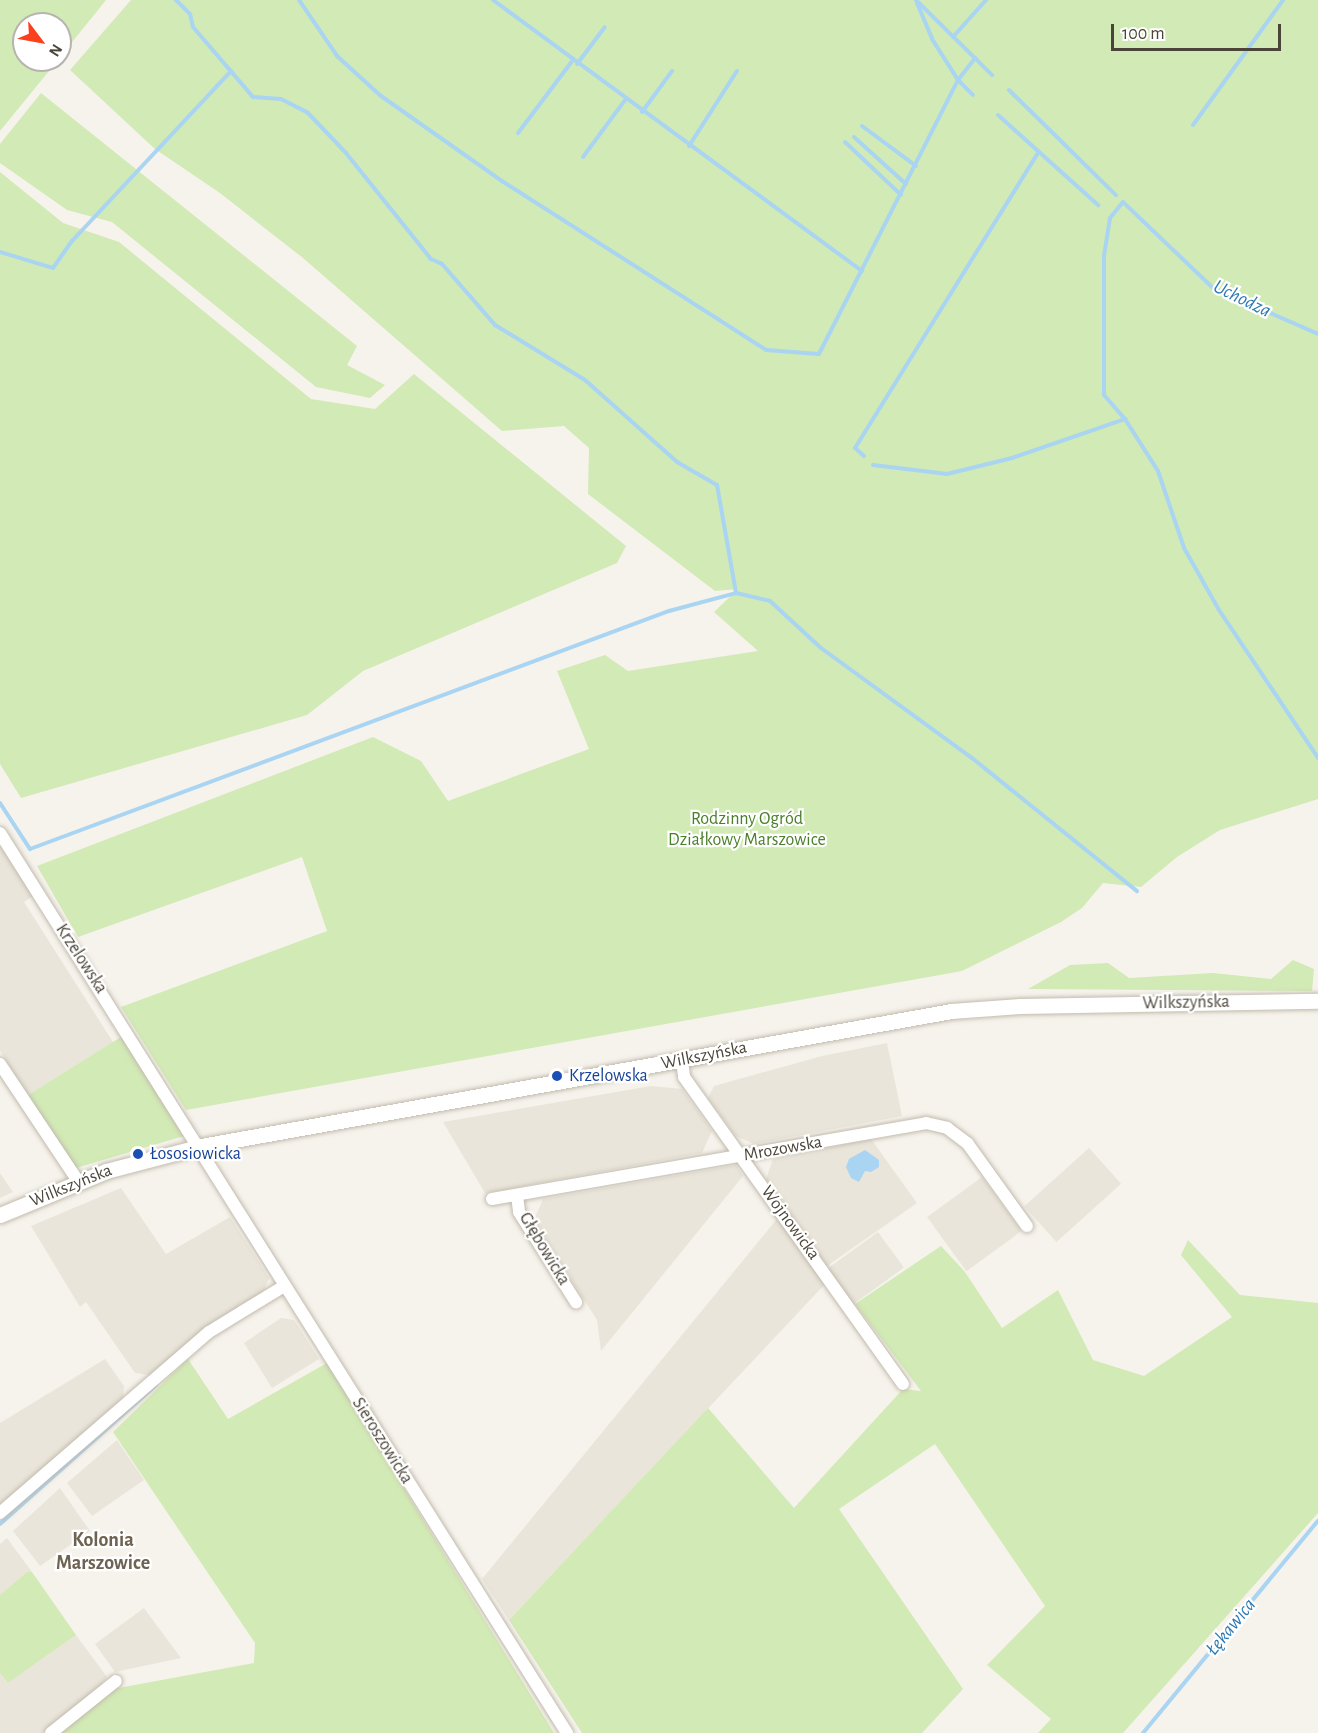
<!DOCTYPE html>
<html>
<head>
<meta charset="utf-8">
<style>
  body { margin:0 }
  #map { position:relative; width:1318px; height:1733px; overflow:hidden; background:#f6f3ec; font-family:"Alegreya Sans",sans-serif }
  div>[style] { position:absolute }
  .residential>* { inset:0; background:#eae5da; transform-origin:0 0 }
  .green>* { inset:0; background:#d2eab5 }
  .water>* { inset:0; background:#a9d4f2 }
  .stream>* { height:4px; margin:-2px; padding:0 2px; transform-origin:2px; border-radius:2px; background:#a9d4f2 }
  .roads { filter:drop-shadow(0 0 2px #c2bbae) drop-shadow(0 0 2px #c2bbae) }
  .minor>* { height:12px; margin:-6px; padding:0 6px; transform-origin:6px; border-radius:6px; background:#fff }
  .tertiary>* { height:15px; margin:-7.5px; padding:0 7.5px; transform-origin:7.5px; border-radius:7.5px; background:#fff }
  .dots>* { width:16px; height:16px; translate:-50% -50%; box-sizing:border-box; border:3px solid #fff; border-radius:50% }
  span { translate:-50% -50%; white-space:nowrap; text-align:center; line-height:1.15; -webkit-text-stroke:4.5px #fff; paint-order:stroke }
  .park-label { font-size:18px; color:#4a7f2a }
  .street-label { font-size:18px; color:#4b4439 }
  .transit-label { font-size:18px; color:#164399 }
  .left { translate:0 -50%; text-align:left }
  .water-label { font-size:20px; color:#2e7ab2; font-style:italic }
  .neighbourhood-label { font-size:20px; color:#6e6250; font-weight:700 }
  .north { position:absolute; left:12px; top:12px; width:60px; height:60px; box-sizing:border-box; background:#fff; border:2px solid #b7b4b0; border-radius:50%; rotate:122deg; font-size:16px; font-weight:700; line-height:24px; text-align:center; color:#4b4439 }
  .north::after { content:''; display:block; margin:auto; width:21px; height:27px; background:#fc3f1d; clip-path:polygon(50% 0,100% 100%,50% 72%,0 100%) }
  .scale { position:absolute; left:1111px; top:24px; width:170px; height:27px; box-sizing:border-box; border:3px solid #4b4439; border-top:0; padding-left:8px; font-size:18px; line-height:21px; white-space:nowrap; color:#4b4439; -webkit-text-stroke:4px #fff; paint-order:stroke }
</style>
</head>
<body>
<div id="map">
  <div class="residential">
    <i style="clip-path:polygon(0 845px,33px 896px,24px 902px,113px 1042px,28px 1095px,0 1051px)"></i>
    <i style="clip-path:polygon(887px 1043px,902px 1116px,754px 1144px,736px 1136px,708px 1098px,714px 1086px,822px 1056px)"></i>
    <i style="clip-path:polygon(651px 1086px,682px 1089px,712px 1131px,702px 1153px,485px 1193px,443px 1122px)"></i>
    <i style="clip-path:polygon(871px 1139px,917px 1203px,827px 1266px,766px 1179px,773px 1159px)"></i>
    <i style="left:1089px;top:1148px;width:48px;height:87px;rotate:48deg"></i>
    <i style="clip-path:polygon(736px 1165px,743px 1176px,601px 1351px,597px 1320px,534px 1220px,543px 1199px)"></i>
    <i style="clip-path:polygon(0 1173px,13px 1192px,0 1198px)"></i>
    <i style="left:982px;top:1177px;width:67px;height:68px;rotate:54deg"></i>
    <i style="clip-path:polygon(121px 1188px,166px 1254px,230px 1217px,269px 1278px,263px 1293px,150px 1375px,135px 1373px,86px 1302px,80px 1307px,31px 1226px)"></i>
    <i style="clip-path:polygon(777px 1219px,827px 1282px,509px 1620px,482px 1579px)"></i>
    <i style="left:878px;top:1232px;width:44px;height:62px;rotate:54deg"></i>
    <i style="clip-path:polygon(281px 1318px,294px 1320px,319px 1359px,272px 1388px,244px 1343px)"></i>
    <i style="clip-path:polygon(105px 1359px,124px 1386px,123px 1399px,0 1506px,0 1423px)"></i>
    <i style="clip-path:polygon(117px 1440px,144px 1480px,92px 1516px,67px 1483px)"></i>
    <i style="clip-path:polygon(60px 1488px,90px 1531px,40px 1566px,13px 1531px)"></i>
    <i style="clip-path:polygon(7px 1538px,32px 1572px,27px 1572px,0 1596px,0 1544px)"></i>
    <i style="clip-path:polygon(144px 1608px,181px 1658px,115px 1672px,95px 1644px)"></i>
    <i style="clip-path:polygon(76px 1635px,107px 1677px,101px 1685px,43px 1733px,0 1733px,0 1673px,8px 1683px)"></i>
  </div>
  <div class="green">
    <i style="clip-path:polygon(0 0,106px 0,60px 57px,60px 24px,24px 24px,24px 60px,58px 60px,0 131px)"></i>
    <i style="clip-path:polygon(131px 0,1318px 0,1318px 799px,1220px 830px,1177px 857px,1141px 887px,1103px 883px,1082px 908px,1061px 922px,962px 971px,186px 1110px,121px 1007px,327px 931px,302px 857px,78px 937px,37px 866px,373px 737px,421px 761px,448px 801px,589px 749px,557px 671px,605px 655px,628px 671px,758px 651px,714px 612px,738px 589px,715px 591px,588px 494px,589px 448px,564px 426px,502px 431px,303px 258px,220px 193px,155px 149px,70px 70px)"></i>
    <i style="clip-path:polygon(41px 93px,357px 346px,347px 365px,385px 385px,370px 398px,316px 387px,112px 222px,67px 210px,0 163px,0 144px)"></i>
    <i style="clip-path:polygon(0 172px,63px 223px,119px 242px,311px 399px,375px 409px,414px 374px,626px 546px,617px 563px,363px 671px,307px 715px,21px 798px,0 764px)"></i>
    <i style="clip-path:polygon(1293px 960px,1314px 969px,1312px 991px,1028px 989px,1070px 965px,1108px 963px,1129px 978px,1213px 973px,1271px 979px)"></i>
    <i style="clip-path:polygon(124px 1035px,184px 1136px,76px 1168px,28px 1095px)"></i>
    <i style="clip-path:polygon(1188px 1240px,1240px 1295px,1318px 1303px,1318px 1513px,1123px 1733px,1038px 1733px,1051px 1719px,987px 1665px,1045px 1606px,935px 1444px,839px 1509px,963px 1689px,922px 1733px,582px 1733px,509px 1620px,708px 1408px,794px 1508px,903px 1389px,921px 1391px,855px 1304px,941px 1246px,965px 1272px,1002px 1328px,1058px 1290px,1093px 1360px,1144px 1376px,1232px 1317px,1181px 1255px)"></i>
    <i style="clip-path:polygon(188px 1359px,228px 1419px,327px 1363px,554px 1733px,56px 1733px,113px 1689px,254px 1663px,255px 1643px,113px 1432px)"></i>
    <i style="clip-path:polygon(27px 1572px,32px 1572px,76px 1635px,8px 1683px,0 1673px,0 1595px)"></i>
  </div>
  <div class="water">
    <i style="clip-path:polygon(865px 1150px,879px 1160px,879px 1167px,871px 1172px,865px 1171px,859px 1182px,851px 1178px,846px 1167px,849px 1159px)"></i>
  </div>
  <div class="stream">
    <i style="left:176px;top:0;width:20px;rotate:45deg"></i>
    <i style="left:190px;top:14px;width:13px;rotate:77deg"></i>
    <i style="left:193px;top:27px;width:92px;rotate:49.4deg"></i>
    <i style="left:253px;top:97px;width:28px;rotate:4deg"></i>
    <i style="left:281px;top:99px;width:30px;rotate:27deg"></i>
    <i style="left:308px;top:113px;width:55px;rotate:46.5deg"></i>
    <i style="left:346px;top:153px;width:136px;rotate:51.3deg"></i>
    <i style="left:431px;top:259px;width:12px;rotate:24deg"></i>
    <i style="left:442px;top:264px;width:81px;rotate:49deg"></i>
    <i style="left:495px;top:325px;width:105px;rotate:31.4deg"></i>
    <i style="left:585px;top:380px;width:123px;rotate:41.7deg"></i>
    <i style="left:677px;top:462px;width:46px;rotate:29.9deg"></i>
    <i style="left:717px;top:485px;width:110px;rotate:80deg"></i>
    <i style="left:736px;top:593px;width:35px;rotate:13deg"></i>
    <i style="left:770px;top:601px;width:69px;rotate:42.7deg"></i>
    <i style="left:821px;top:648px;width:187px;rotate:36.1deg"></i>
    <i style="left:972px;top:758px;width:212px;rotate:38.9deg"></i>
    <i style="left:299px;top:0;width:68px;rotate:55.8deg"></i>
    <i style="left:337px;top:56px;width:59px;rotate:42.3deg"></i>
    <i style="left:381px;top:96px;width:148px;rotate:35.1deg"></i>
    <i style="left:502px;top:181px;width:313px;rotate:32.6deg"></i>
    <i style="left:766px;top:350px;width:53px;rotate:4.3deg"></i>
    <i style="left:819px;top:354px;width:307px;rotate:-63.1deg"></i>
    <i style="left:958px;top:80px;width:28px;rotate:-52deg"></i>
    <i style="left:493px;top:0;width:458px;rotate:36.3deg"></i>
    <i style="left:916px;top:0;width:107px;rotate:44.6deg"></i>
    <i style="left:917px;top:3px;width:39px;rotate:67deg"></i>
    <i style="left:932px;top:39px;width:49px;rotate:57.6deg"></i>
    <i style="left:958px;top:80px;width:21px;rotate:45deg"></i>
    <i style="left:953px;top:37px;width:50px;rotate:-48.3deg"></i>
    <i style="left:577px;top:64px;width:46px;rotate:-52.9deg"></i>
    <i style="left:1009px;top:90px;width:150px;rotate:44.5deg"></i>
    <i style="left:642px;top:112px;width:51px;rotate:-53.8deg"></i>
    <i style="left:998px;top:115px;width:135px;rotate:42deg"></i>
    <i style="left:1193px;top:125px;width:154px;rotate:-54.2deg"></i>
    <i style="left:862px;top:126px;width:67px;rotate:36.5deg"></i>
    <i style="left:518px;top:133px;width:91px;rotate:-53deg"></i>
    <i style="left:854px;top:137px;width:70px;rotate:42.1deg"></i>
    <i style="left:845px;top:142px;width:77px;rotate:43.4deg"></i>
    <i style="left:689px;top:146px;width:89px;rotate:-57.4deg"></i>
    <i style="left:583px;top:157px;width:71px;rotate:-53.6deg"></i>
    <i style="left:0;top:252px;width:55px;rotate:16.8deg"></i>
    <i style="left:53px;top:268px;width:33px;rotate:-55deg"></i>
    <i style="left:72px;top:241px;width:233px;rotate:-46.9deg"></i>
    <i style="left:1318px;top:334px;width:115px;rotate:-156.3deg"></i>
    <i style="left:1213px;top:288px;width:124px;rotate:-136.3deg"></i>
    <i style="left:1123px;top:202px;width:21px;rotate:129deg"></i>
    <i style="left:1110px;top:218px;width:38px;rotate:99deg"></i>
    <i style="left:1104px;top:256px;width:139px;rotate:90deg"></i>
    <i style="left:1104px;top:395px;width:32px;rotate:49deg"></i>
    <i style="left:1125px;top:419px;width:62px;rotate:57.6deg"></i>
    <i style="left:1158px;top:471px;width:81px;rotate:71.3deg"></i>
    <i style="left:1184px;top:548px;width:71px;rotate:60.6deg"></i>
    <i style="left:1219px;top:610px;width:178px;rotate:56.2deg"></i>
    <i style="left:864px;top:456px;width:12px;rotate:-138deg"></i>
    <i style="left:855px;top:448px;width:347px;rotate:-58.2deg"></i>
    <i style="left:873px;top:465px;width:75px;rotate:6.9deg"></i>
    <i style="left:947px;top:474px;width:67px;rotate:-13.8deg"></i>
    <i style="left:1012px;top:458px;width:120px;rotate:-19deg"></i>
    <i style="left:0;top:803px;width:55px;rotate:56.9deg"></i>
    <i style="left:30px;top:849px;width:682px;rotate:-20.43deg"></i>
    <i style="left:669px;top:611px;width:69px;rotate:-15deg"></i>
    <i style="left:0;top:1524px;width:209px;rotate:-41.7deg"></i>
    <i style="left:1143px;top:1733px;width:275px;rotate:-50.5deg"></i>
  </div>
  <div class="roads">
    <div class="minor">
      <i style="left:0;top:833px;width:1064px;rotate:57.79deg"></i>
      <i style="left:682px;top:1060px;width:17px;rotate:83deg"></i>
      <i style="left:684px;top:1077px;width:377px;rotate:54.5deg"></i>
      <i style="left:0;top:1064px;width:141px;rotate:56.3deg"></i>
      <i style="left:517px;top:1195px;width:17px;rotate:83deg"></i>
      <i style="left:519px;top:1212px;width:107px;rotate:57.7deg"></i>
      <i style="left:492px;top:1199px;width:441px;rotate:-9.9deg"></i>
      <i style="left:926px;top:1123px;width:22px;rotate:13deg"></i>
      <i style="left:947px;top:1128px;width:26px;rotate:37deg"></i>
      <i style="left:968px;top:1144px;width:101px;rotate:54.3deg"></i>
      <i style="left:0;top:1513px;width:276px;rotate:-40.9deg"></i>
      <i style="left:209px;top:1332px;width:88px;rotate:-31.5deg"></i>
      <i style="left:51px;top:1733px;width:83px;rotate:-38.7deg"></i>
    </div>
    <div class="tertiary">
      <i style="left:0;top:1215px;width:115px;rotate:-22.5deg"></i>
      <i style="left:106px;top:1171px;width:98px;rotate:-14.7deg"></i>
      <i style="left:201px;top:1146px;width:762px;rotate:-10.2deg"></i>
      <i style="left:951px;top:1011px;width:69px;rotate:-4.1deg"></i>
      <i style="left:1020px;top:1006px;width:298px;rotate:-1deg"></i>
    </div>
  </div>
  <div class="dots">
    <i style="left:557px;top:1076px;background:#1a4fb4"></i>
    <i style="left:138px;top:1154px;background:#1a4fb4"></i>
  </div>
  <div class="park-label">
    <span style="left:747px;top:830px">Rodzinny Ogród<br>Działkowy Marszowice</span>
  </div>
  <div class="street-label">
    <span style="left:81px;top:959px;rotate:57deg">Krzelowska</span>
    <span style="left:1186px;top:1003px;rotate:-1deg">Wilkszyńska</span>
    <span style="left:704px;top:1056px;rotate:-11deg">Wilkszyńska</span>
    <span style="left:783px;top:1149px;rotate:-10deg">Mrozowska</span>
    <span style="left:71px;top:1186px;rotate:-22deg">Wilkszyńska</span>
    <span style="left:790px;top:1223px;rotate:54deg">Wojnowicka</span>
    <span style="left:544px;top:1249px;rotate:59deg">Głębowicka</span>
    <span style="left:382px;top:1441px;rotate:58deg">Sieroszowicka</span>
  </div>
  <div class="transit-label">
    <span class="left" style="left:569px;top:1076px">Krzelowska</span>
    <span class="left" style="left:150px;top:1154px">Łososiowicka</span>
  </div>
  <div class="water-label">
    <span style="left:1242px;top:299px;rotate:26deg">Uchodza</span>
    <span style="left:1231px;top:1627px;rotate:-51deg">Łękawica</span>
  </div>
  <div class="neighbourhood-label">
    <span style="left:103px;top:1552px">Kolonia<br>Marszowice</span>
  </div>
  <div class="north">N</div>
  <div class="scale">100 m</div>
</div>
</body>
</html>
